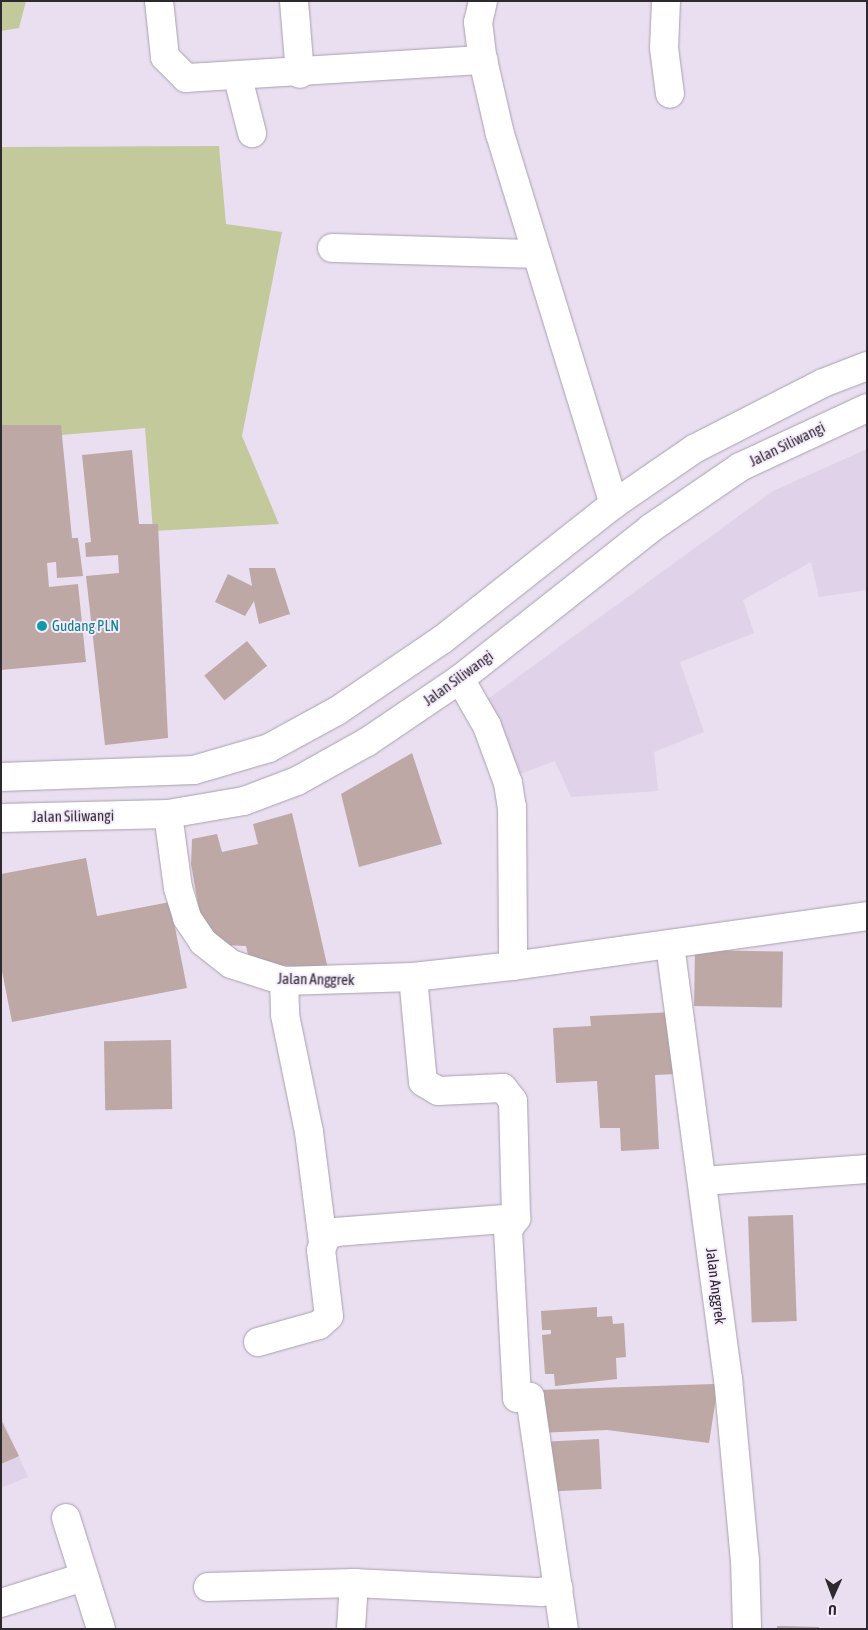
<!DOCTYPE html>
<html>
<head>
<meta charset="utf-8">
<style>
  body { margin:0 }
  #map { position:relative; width:868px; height:1630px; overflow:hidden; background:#e9dff0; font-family:"Asap Condensed",sans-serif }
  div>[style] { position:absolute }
  .built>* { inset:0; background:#e0d2e9 }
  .green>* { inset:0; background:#c3c99b }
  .building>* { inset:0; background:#bda8a5; transform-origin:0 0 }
  .roads { filter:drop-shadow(0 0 1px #a89faf) drop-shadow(0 0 1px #a89faf) }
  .minor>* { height:28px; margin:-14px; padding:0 14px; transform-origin:14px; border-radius:14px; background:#fff }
  .primary>* { height:28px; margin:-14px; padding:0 14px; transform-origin:14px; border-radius:14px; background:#fff }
  .dots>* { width:14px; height:14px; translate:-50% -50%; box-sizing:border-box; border:2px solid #f6ecfd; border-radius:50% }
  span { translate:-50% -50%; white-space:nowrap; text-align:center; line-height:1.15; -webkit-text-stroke:4px #f6ecfd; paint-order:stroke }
  .street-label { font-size:15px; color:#2d292f }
  .culture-label { font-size:15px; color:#0d838f }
  .left { translate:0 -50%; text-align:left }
  .frame { position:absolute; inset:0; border:2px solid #2d292f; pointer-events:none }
  .north { position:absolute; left:808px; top:1570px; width:50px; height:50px; -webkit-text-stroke:4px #f6ecfd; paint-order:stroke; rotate:182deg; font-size:14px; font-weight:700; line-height:20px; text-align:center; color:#2d292f }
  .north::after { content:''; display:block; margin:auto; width:18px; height:22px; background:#2d292f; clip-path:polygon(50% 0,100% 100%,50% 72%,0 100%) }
</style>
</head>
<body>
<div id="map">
  <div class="built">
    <i style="clip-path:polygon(867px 449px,867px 590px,819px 597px,811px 562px,743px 600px,754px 633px,680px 662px,704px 732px,654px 752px,658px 791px,571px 797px,555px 761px,520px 774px,485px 701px,773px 491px)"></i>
    <i style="clip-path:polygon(1px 1416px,28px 1477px,1px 1488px)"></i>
  </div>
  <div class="green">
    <i style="clip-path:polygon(1px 1px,26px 1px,19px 28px,1px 31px)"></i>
    <i style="clip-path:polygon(219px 146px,226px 224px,282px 232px,242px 436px,279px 524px,153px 531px,145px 428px,1px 440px,1px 147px)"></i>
  </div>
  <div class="building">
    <i style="clip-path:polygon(1px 425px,61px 425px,72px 538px,78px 538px,83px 576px,57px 578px,56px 562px,47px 563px,49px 587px,78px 584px,86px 662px,1px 670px)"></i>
    <i style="clip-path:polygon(132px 450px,139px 524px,158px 524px,168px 738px,105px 745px,86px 576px,119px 573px,118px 555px,86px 557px,85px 543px,91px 542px,82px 455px)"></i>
    <i style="clip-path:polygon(249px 568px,275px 568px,290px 614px,259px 624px,254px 601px,245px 616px,215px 602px,228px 574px,252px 586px)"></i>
    <i style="left:247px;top:641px;width:32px;height:55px;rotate:51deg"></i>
    <i style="clip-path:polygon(412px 753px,442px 844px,359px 867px,341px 794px)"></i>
    <i style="clip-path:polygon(292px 813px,318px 925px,328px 969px,250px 963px,246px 946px,221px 945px,199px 910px,191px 864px,192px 839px,217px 834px,222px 852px,258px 844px,253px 824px)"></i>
    <i style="clip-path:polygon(86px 858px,97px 916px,170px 902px,187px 988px,12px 1022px,1px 966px,1px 874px)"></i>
    <i style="left:695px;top:950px;width:88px;height:56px;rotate:1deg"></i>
    <i style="clip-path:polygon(674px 1012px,678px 1074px,655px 1075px,659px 1149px,621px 1151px,620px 1128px,600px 1128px,597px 1081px,556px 1083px,553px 1028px,591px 1026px,590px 1016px)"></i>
    <i style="left:171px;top:1040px;width:69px;height:67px;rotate:89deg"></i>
    <i style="left:793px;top:1215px;width:106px;height:45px;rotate:88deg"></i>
    <i style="clip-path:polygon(597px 1307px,597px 1317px,612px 1316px,613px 1324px,624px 1323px,626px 1357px,616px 1358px,617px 1379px,555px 1386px,554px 1374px,545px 1374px,542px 1335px,551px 1334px,551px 1330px,542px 1330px,541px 1311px)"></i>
    <i style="clip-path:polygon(714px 1384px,718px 1385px,709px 1443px,607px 1430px,537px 1433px,537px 1390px)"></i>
    <i style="clip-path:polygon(1px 1420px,19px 1456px,1px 1464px)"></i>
    <i style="left:599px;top:1439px;width:50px;height:50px;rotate:87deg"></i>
    <i style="clip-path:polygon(777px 1626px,819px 1627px,819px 1629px,777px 1629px)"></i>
  </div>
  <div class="roads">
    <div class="minor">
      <i style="left:159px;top:1px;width:56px;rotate:83.9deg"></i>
      <i style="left:165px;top:57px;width:30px;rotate:45deg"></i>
      <i style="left:186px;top:78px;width:298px;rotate:-3.5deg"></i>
      <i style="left:294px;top:1px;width:73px;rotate:85.3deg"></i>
      <i style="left:483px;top:1px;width:22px;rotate:103deg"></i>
      <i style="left:478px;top:22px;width:38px;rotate:83deg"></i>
      <i style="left:483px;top:60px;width:76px;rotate:77.1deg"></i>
      <i style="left:500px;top:134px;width:387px;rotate:72.9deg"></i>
      <i style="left:666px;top:1px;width:47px;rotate:92.4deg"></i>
      <i style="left:664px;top:48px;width:46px;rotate:82.6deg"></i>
      <i style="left:238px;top:78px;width:57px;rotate:75.7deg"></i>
      <i style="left:332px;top:248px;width:201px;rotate:1.7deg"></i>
      <i style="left:460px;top:679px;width:54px;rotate:60.1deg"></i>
      <i style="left:487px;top:726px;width:61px;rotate:69.8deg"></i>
      <i style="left:508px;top:783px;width:24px;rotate:81deg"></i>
      <i style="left:512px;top:807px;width:159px;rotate:89.6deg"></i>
      <i style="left:168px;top:814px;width:75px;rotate:82.3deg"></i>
      <i style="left:178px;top:888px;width:31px;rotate:73deg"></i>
      <i style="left:187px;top:918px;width:29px;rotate:56deg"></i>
      <i style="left:203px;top:942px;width:36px;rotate:38deg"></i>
      <i style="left:231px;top:964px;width:56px;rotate:17.8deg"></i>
      <i style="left:284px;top:981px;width:129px;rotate:-1.8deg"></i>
      <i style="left:413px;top:977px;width:101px;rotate:-6.3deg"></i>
      <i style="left:513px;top:966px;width:358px;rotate:-8deg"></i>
      <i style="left:670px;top:945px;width:437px;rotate:82.4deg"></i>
      <i style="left:728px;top:1378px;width:183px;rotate:84.7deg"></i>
      <i style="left:745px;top:1560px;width:69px;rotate:88.3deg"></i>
      <i style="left:413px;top:977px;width:105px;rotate:84.6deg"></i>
      <i style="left:423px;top:1082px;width:17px;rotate:31deg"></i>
      <i style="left:438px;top:1091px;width:65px;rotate:-2.6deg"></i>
      <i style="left:503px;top:1088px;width:16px;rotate:52deg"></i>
      <i style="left:513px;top:1101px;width:117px;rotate:88.5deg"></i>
      <i style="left:516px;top:1218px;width:14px;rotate:124deg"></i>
      <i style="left:508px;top:1230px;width:168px;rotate:86.9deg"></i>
      <i style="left:517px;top:1398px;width:13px;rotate:-4deg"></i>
      <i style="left:530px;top:1397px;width:234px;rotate:81.7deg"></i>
      <i style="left:284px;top:981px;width:34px;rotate:88deg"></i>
      <i style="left:285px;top:1015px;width:119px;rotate:78.4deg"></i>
      <i style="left:309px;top:1132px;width:112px;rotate:82.8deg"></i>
      <i style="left:703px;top:1181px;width:164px;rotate:-4.2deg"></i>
      <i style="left:258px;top:1342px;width:63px;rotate:-15.6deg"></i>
      <i style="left:319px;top:1325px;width:13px;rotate:-42deg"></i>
      <i style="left:329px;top:1316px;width:66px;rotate:-96.9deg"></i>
      <i style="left:321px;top:1250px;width:14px;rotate:-69deg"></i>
      <i style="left:326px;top:1237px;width:11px;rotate:-27deg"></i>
      <i style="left:336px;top:1232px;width:181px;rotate:-4.4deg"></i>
      <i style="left:66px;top:1518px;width:116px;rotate:72.5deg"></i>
      <i style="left:208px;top:1587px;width:146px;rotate:-1.6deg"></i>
      <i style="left:354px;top:1583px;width:187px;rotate:2.8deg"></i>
      <i style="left:541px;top:1592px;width:18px;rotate:-13deg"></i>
      <i style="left:1px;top:1603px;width:87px;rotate:-17.4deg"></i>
      <i style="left:351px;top:1629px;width:46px;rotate:-86.3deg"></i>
    </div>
    <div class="primary">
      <i style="left:1px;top:777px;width:193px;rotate:-2.1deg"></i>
      <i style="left:194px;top:770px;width:78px;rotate:-16.3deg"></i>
      <i style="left:269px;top:748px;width:77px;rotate:-28.6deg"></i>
      <i style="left:337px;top:711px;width:128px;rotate:-34.2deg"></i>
      <i style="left:443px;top:639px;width:218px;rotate:-38.3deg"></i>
      <i style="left:614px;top:504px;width:97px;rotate:-34.5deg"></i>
      <i style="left:694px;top:449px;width:145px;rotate:-27.1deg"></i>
      <i style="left:823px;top:383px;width:47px;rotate:-21.1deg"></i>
      <i style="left:1px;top:818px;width:167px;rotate:-1.4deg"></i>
      <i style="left:168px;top:814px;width:77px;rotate:-9.7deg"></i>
      <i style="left:244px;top:801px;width:57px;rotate:-20.7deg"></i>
      <i style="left:297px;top:781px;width:80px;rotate:-29.1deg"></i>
      <i style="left:367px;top:742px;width:112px;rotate:-34.1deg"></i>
      <i style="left:460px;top:679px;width:243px;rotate:-38.3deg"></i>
      <i style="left:651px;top:528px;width:108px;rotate:-34.4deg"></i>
      <i style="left:740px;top:467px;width:140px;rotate:-24.9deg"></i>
    </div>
  </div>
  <div class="dots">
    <i style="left:42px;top:626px;background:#0f9aa8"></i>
  </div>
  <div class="street-label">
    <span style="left:787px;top:444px;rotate:-26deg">Jalan Siliwangi</span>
    <span style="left:458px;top:678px;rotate:-36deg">Jalan Siliwangi</span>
    <span style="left:73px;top:816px;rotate:-1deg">Jalan Siliwangi</span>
    <span style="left:316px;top:979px;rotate:1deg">Jalan Anggrek</span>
    <span style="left:716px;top:1286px;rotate:83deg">Jalan Anggrek</span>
  </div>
  <div class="culture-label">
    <span class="left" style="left:52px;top:626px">Gudang PLN</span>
  </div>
  <div class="frame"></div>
  <div class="north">U</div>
</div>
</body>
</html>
